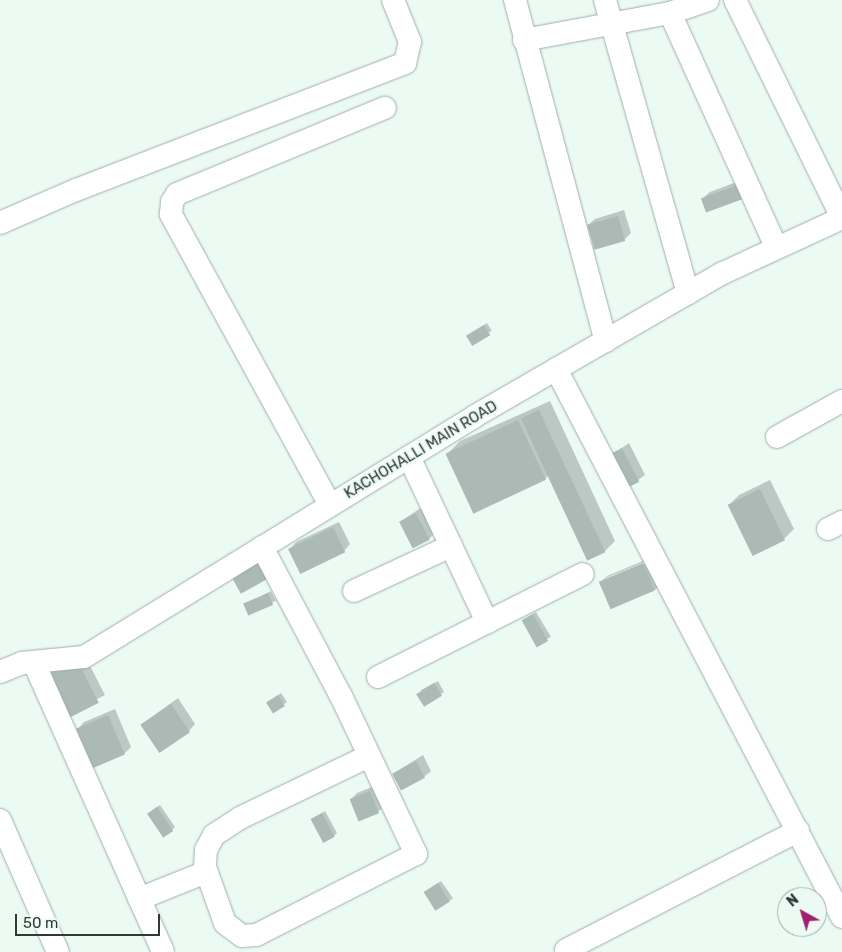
<!DOCTYPE html>
<html>
<head>
<meta charset="utf-8">
<style>
  body { margin:0 }
  #map { position:relative; width:842px; height:952px; overflow:hidden; background:#ebfbf4; font-family:Rubik,sans-serif }
  div>[style] { position:absolute }
  .shadow>* { inset:0; background:#0003; transform-origin:0 0 }
  .building>* { inset:0; background:#abbab4; transform-origin:0 0 }
  .roads { filter:drop-shadow(0 0 1px #9faea8) drop-shadow(0 0 1px #9faea8) }
  .minor>* { height:22px; margin:-11px; padding:0 11px; transform-origin:11px; border-radius:11px; background:#fff }
  span { translate:-50% -50%; white-space:nowrap; text-align:center; line-height:1.15; -webkit-text-stroke:5px #ebfbf4; paint-order:stroke }
  .street-label { font-size:15px; color:#323835 }
  .north { position:absolute; left:777px; top:887px; width:50px; height:50px; box-sizing:border-box; background:#ebfbf4; border:1px solid #a1ada8; border-radius:50%; rotate:321deg; font-size:14px; font-weight:700; line-height:20px; text-align:center; color:#323835 }
  .north::after { content:''; display:block; margin:auto; width:18px; height:22px; background:#a21f6e; clip-path:polygon(50% 0,100% 100%,50% 72%,0 100%) }
  .scale { position:absolute; left:15px; top:914px; width:145px; height:22px; box-sizing:border-box; border:2px solid #323835; border-top:0; padding-left:6px; font-size:15px; line-height:18px; white-space:nowrap; color:#323835; -webkit-text-stroke:4px #ebfbf4; paint-order:stroke }
</style>
</head>
<body>
<div id="map">
  <div class="shadow">
    <i style="clip-path:polygon(752px 176px,756px 189px,703px 198px,710px 192px)"></i>
    <i style="clip-path:polygon(624px 210px,631px 233px,624px 240px,588px 225px,595px 219px)"></i>
    <i style="left:487px;top:323px;width:9px;height:24px;rotate:58deg"></i>
    <i style="clip-path:polygon(550px 401px,615px 541px,605px 551px,587px 559px,548px 476px,545px 479px,447px 454px,460px 441px)"></i>
    <i style="clip-path:polygon(629px 443px,645px 475px,630px 486px,613px 454px)"></i>
    <i style="clip-path:polygon(770px 480px,794px 529px,784px 539px,729px 505px,739px 495px)"></i>
    <i style="clip-path:polygon(422px 507px,436px 532px,429px 539px,400px 522px)"></i>
    <i style="clip-path:polygon(339px 522px,350px 544px,344px 551px,290px 549px,296px 542px)"></i>
    <i style="clip-path:polygon(268px 557px,276px 571px,234px 579px,241px 572px)"></i>
    <i style="clip-path:polygon(evenodd,650px 558px,661px 584px,655px 590px,600px 583px,607px 576px,650px 558px,649px 560px,650px 562px,606px 581px,606px 578px,649px 560px)"></i>
    <i style="left:271px;top:591px;width:11px;height:30px;rotate:63deg"></i>
    <i style="left:536px;top:612px;width:29px;height:14px;rotate:59deg"></i>
    <i style="left:84px;top:654px;width:46px;height:40px;rotate:63deg"></i>
    <i style="clip-path:polygon(438px 681px,444px 692px,424px 705px,421px 690px)"></i>
    <i style="clip-path:polygon(281px 693px,287px 702px,273px 712px,270px 701px)"></i>
    <i style="clip-path:polygon(178px 698px,195px 724px,189px 731px,142px 724px)"></i>
    <i style="clip-path:polygon(115px 709px,131px 747px,124px 754px,78px 729px,84px 722px)"></i>
    <i style="clip-path:polygon(423px 755px,431px 771px,424px 777px,394px 773px)"></i>
    <i style="clip-path:polygon(377px 785px,385px 805px,378px 812px,351px 799px,357px 793px)"></i>
    <i style="clip-path:polygon(160px 805px,175px 827px,172px 830px,152px 810px)"></i>
    <i style="clip-path:polygon(325px 811px,337px 833px,334px 836px,312px 819px)"></i>
    <i style="left:441px;top:881px;width:21px;height:20px;rotate:55deg"></i>
  </div>
  <div class="building">
    <i style="left:746px;top:182px;width:15px;height:48px;rotate:70deg"></i>
    <i style="left:618px;top:216px;width:26px;height:32px;rotate:74deg"></i>
    <i style="left:484px;top:325px;width:12px;height:21px;rotate:59deg"></i>
    <i style="left:539px;top:410px;width:157px;height:20px;rotate:65deg"></i>
    <i style="left:518px;top:420px;width:66px;height:80px;rotate:65deg"></i>
    <i style="left:622px;top:448px;width:38px;height:12px;rotate:63deg"></i>
    <i style="left:760px;top:489px;width:57px;height:36px;rotate:64deg"></i>
    <i style="left:416px;top:513px;width:30px;height:19px;rotate:63deg"></i>
    <i style="left:333px;top:527px;width:28px;height:50px;rotate:64deg"></i>
    <i style="left:261px;top:562px;width:18px;height:33px;rotate:61deg"></i>
    <i style="left:643px;top:563px;width:30px;height:48px;rotate:67deg"></i>
    <i style="left:268px;top:593px;width:13px;height:27px;rotate:67deg"></i>
    <i style="left:533px;top:614px;width:31px;height:13px;rotate:61deg"></i>
    <i style="left:77px;top:660px;width:48px;height:32px;rotate:63deg"></i>
    <i style="left:434px;top:683px;width:15px;height:21px;rotate:58deg"></i>
    <i style="left:278px;top:695px;width:13px;height:14px;rotate:58deg"></i>
    <i style="left:171px;top:704px;width:34px;height:37px;rotate:56deg"></i>
    <i style="left:108px;top:715px;width:43px;height:35px;rotate:67deg"></i>
    <i style="left:416px;top:761px;width:19px;height:27px;rotate:62deg"></i>
    <i style="left:370px;top:791px;width:24px;height:22px;rotate:68deg"></i>
    <i style="left:157px;top:807px;width:29px;height:12px;rotate:56deg"></i>
    <i style="left:322px;top:813px;width:27px;height:13px;rotate:62deg"></i>
    <i style="left:438px;top:883px;width:22px;height:17px;rotate:58deg"></i>
  </div>
  <div class="roads">
    <div class="minor">
      <i style="left:515px;top:0;width:353px;rotate:75.1deg"></i>
      <i style="left:605px;top:0;width:305px;rotate:74.2deg"></i>
      <i style="left:735px;top:0;width:242px;rotate:63.8deg"></i>
      <i style="left:670px;top:13px;width:257px;rotate:65.6deg"></i>
      <i style="left:524px;top:40px;width:148px;rotate:-10.5deg"></i>
      <i style="left:670px;top:13px;width:40px;rotate:-18.9deg"></i>
      <i style="left:0;top:223px;width:83px;rotate:-23.5deg"></i>
      <i style="left:76px;top:190px;width:353px;rotate:-21.1deg"></i>
      <i style="left:405px;top:63px;width:22px;rotate:-77deg"></i>
      <i style="left:410px;top:42px;width:45px;rotate:-112deg"></i>
      <i style="left:556px;top:369px;width:618px;rotate:62.44deg"></i>
      <i style="left:777px;top:437px;width:74px;rotate:-29deg"></i>
      <i style="left:409px;top:457px;width:183px;rotate:64.7deg"></i>
      <i style="left:330px;top:505px;width:332px;rotate:-118.7deg"></i>
      <i style="left:171px;top:214px;width:12px;rotate:-85deg"></i>
      <i style="left:172px;top:202px;width:9px;rotate:-58deg"></i>
      <i style="left:177px;top:194px;width:225px;rotate:-22.5deg"></i>
      <i style="left:828px;top:529px;width:16px;rotate:-27deg"></i>
      <i style="left:262px;top:547px;width:169px;rotate:62.1deg"></i>
      <i style="left:341px;top:696px;width:175px;rotate:64.6deg"></i>
      <i style="left:416px;top:854px;width:179px;rotate:153.1deg"></i>
      <i style="left:256px;top:935px;width:14px;rotate:176deg"></i>
      <i style="left:242px;top:936px;width:21px;rotate:-143deg"></i>
      <i style="left:225px;top:923px;width:59px;rotate:-109.7deg"></i>
      <i style="left:205px;top:867px;width:17px;rotate:-87deg"></i>
      <i style="left:206px;top:850px;width:17px;rotate:-62deg"></i>
      <i style="left:214px;top:835px;width:31px;rotate:-33deg"></i>
      <i style="left:240px;top:818px;width:143px;rotate:-25.7deg"></i>
      <i style="left:354px;top:591px;width:107px;rotate:-24.9deg"></i>
      <i style="left:34px;top:663px;width:316px;rotate:65.9deg"></i>
      <i style="left:0;top:672px;width:24px;rotate:-22deg"></i>
      <i style="left:22px;top:663px;width:62px;rotate:-5.5deg"></i>
      <i style="left:84px;top:657px;width:459px;rotate:-31.6deg"></i>
      <i style="left:475px;top:416px;width:286px;rotate:-30deg"></i>
      <i style="left:723px;top:273px;width:131px;rotate:-24.8deg"></i>
      <i style="left:378px;top:677px;width:229px;rotate:-26.7deg"></i>
      <i style="left:0;top:820px;width:144px;rotate:66.3deg"></i>
      <i style="left:139px;top:899px;width:72px;rotate:-21.9deg"></i>
      <i style="left:566px;top:950px;width:261px;rotate:-27.2deg"></i>
    </div>
  </div>
  <div class="street-label">
    <span style="left:421px;top:450px;rotate:-31deg">KACHOHALLI MAIN ROAD</span>
  </div>
  <div class="north">N</div>
  <div class="scale">50 m</div>
</div>
</body>
</html>
